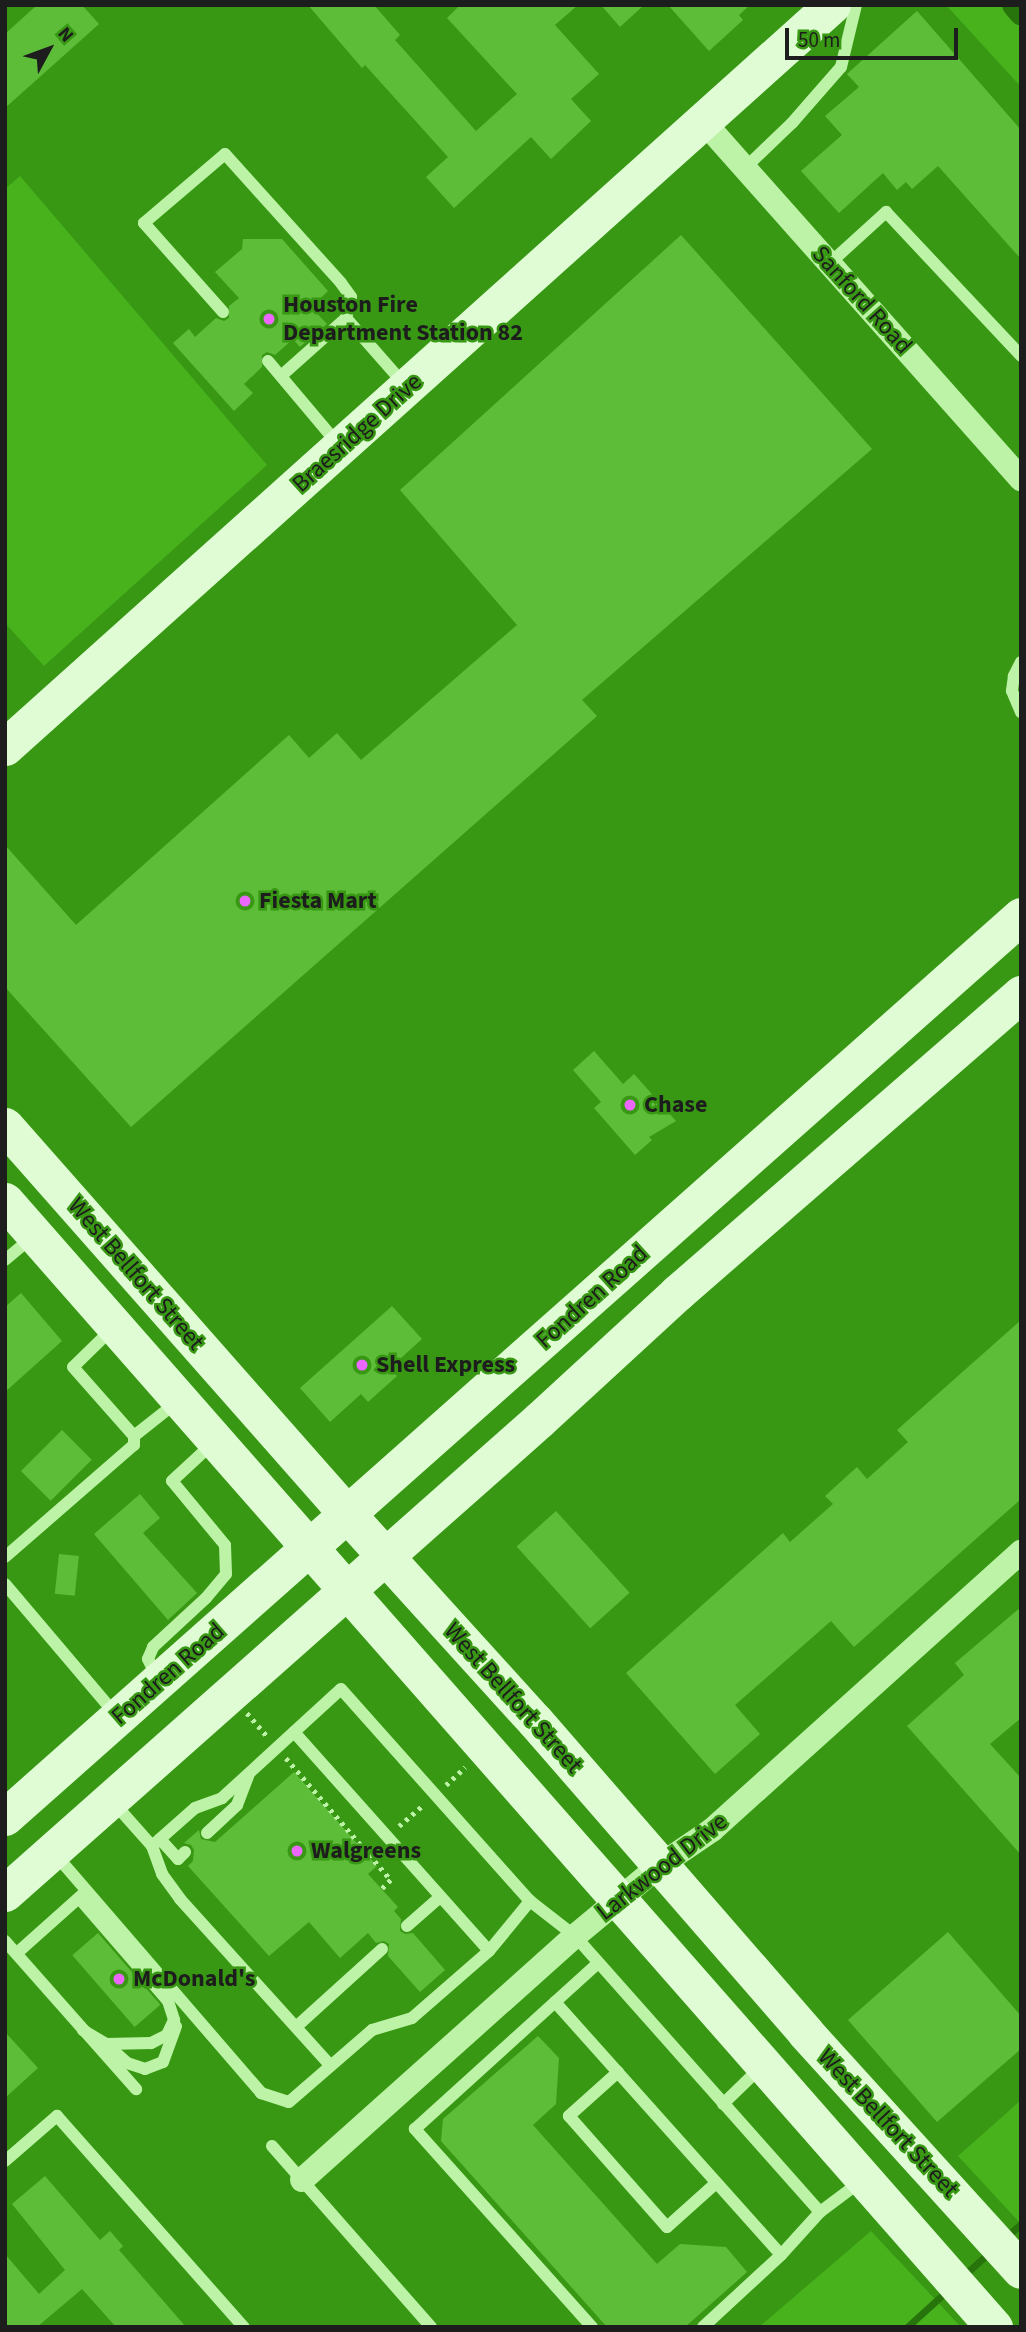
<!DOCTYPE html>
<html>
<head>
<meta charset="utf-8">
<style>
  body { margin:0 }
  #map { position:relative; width:1026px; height:2332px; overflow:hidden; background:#389814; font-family:"Source Sans 3",sans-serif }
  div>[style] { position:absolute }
  .green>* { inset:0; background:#47b21c }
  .stream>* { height:7px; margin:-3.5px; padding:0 3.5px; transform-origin:3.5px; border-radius:3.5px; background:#28740c }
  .canal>* { height:24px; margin:-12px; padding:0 12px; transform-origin:12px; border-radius:12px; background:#28740c }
  .building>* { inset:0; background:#5ebd38; transform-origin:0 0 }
  .path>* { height:4.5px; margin-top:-2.25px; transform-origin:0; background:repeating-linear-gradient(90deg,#bcf3a6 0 3.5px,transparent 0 8.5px) }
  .lane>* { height:12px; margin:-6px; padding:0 6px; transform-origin:6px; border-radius:6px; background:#bcf3a6 }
  .street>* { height:24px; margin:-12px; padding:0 12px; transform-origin:12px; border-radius:12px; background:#bcf3a6 }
  .secondary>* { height:37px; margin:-18.5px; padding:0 18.5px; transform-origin:18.5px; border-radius:18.5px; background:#e0fcd5 }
  .dots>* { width:19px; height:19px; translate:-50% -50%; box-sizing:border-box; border:4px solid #389814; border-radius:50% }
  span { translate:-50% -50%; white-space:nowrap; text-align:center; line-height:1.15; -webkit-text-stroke:5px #389814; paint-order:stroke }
  .street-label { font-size:24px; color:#1d1d1d }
  .poi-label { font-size:24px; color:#1d1d1d; font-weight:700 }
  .left { translate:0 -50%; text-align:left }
  .frame { position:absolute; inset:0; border:7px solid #1d1d1d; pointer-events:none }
  .north { position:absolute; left:14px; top:14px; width:70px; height:70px; -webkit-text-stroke:5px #389814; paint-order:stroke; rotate:49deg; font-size:19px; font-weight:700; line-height:28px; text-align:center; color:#1d1d1d }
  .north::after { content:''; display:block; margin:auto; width:24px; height:32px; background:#1d1d1d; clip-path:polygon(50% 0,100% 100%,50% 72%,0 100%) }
  .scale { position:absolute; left:785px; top:28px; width:173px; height:32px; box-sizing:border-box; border:4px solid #1d1d1d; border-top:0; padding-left:9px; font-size:21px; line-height:24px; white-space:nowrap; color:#1d1d1d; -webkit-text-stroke:5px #389814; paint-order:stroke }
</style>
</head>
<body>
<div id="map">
  <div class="green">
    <i style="clip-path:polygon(946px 5px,1021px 5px,1021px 87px)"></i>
    <i style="clip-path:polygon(20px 176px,267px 465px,44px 666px,5px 623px,5px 189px)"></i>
    <i style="clip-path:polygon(1021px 2100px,1021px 2224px,958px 2156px)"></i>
    <i style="clip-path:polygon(871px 2231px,961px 2327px,759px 2327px)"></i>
  </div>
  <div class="stream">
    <i style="left:1006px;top:2237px;width:20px;rotate:-41deg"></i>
    <i style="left:962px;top:2277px;width:38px;rotate:-42deg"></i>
    <i style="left:907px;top:2327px;width:55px;rotate:-42.1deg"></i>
  </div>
  <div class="canal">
    <i style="left:1014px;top:5px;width:11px;rotate:49deg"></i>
  </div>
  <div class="building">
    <i style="clip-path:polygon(37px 5px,82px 5px,99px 24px,5px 108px,5px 34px)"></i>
    <i style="clip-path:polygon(308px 5px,374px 5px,400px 35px,395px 40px,476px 131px,517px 94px,447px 18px,460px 5px,578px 5px,555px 25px,599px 74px,571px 99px,591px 121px,551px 159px,531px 137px,454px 208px,426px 177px,448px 157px,365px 65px,362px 68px)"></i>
    <i style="clip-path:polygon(601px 5px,644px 5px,620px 27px)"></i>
    <i style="clip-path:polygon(668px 5px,750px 5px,739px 15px,743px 20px,709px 51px)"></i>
    <i style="clip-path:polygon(917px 11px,1021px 130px,1021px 259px,938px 166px,912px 189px,906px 182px,897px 190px,883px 173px,839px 213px,801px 171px,842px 135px,825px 116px,859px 87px,847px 74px)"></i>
    <i style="clip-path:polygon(681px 235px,872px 449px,582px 700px,597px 716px,131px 1127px,5px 987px,5px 845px,76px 925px,289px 735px,309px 758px,337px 733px,361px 760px,517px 625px,400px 490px)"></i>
    <i style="clip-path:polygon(243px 239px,282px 239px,328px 291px,311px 307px,327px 324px,300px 347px,293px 339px,275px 355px,267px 352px,262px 355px,262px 367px,244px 384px,253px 393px,234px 411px,173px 343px,189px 329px,195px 337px,216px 318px,224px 321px,229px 318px,229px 306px,239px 298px,215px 272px,242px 249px)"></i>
    <i style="clip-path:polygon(594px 1051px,623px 1084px,634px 1074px,676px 1121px,649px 1137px,652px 1140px,635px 1155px,594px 1108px,601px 1102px,573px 1070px)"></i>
    <i style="clip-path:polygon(21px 1293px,62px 1341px,5px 1392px,5px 1307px)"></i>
    <i style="clip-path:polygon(392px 1306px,422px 1339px,390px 1368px,397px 1376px,368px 1402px,361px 1394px,330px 1422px,300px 1388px)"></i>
    <i style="clip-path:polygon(1021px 1320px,1021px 1499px,854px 1647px,831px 1621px,735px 1705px,760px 1734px,715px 1774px,626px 1673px,783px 1533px,790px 1542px,833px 1504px,825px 1496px,857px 1467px,867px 1479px,908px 1442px,897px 1430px)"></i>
    <i style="left:62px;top:1430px;width:42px;height:58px;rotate:45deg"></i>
    <i style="clip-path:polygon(140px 1494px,160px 1518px,143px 1533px,197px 1593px,168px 1620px,94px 1534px)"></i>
    <i style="left:556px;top:1511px;width:110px;height:53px;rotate:48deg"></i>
    <i style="left:59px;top:1554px;width:20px;height:40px;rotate:6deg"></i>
    <i style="clip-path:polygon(1021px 1607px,1021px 1718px,990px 1744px,1021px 1778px,1021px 1855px,907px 1726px,964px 1675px,955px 1663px)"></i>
    <i style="clip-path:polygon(294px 1772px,377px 1866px,368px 1874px,398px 1907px,394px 1911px,401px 1919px,400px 1931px,405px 1934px,413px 1933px,445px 1970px,420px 1992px,388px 1956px,389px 1944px,384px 1941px,376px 1943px,368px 1933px,340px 1958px,309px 1922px,269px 1956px,188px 1866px,193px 1861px,194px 1850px,191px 1845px,184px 1843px,199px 1830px,201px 1839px,215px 1842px)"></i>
    <i style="clip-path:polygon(948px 1932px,1021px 2016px,1021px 2049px,937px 2122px,848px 2020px)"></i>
    <i style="left:98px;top:1933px;width:95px;height:34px;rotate:49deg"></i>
    <i style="clip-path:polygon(5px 2032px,38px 2068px,5px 2098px)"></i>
    <i style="clip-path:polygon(538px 2036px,559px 2058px,556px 2104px,533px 2125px,657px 2264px,680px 2244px,726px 2247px,747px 2272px,685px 2327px,607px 2327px,441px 2141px,443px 2119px)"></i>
    <i style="clip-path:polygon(45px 2176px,100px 2240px,110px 2231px,123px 2246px,119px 2250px,186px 2327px,116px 2327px,82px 2289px,37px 2327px,5px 2327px,5px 2254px,39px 2294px,65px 2270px,12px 2204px)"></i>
  </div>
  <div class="path">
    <i style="left:247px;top:1713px;width:30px;rotate:49deg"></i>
    <i style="left:286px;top:1758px;width:161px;rotate:49.3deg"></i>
    <i style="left:391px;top:1880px;width:13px;rotate:135deg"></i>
    <i style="left:446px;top:1785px;width:26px;rotate:-43deg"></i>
    <i style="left:399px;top:1826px;width:33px;rotate:-41deg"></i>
  </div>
  <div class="lane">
    <i style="left:745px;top:168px;width:65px;rotate:-43.8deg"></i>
    <i style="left:792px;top:123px;width:74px;rotate:-48.8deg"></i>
    <i style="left:841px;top:67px;width:64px;rotate:-76.4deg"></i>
    <i style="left:830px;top:263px;width:76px;rotate:-42.3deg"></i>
    <i style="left:886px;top:212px;width:197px;rotate:46.8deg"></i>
    <i style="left:223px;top:312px;width:119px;rotate:-131.6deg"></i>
    <i style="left:144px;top:223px;width:106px;rotate:-40.4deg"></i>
    <i style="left:225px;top:154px;width:173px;rotate:48deg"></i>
    <i style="left:341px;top:283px;width:17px;rotate:54deg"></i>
    <i style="left:351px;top:297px;width:22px;rotate:103deg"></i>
    <i style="left:346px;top:318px;width:88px;rotate:48.7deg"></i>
    <i style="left:268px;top:361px;width:109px;rotate:49.9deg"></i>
    <i style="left:281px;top:376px;width:87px;rotate:-41.7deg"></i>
    <i style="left:1021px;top:662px;width:16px;rotate:117deg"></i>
    <i style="left:1014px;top:676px;width:15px;rotate:98deg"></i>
    <i style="left:1012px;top:691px;width:23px;rotate:67deg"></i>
    <i style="left:5px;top:1260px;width:35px;rotate:-40deg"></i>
    <i style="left:112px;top:1329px;width:54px;rotate:135.7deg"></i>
    <i style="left:73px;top:1367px;width:92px;rotate:48.5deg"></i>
    <i style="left:134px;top:1436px;width:55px;rotate:-38.3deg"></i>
    <i style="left:5px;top:1557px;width:171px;rotate:-41deg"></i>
    <i style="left:134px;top:1445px;width:9px;rotate:-90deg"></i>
    <i style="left:5px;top:1584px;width:172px;rotate:49.7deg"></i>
    <i style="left:156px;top:1676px;width:19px;rotate:-115deg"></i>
    <i style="left:148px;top:1659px;width:13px;rotate:-67deg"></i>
    <i style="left:153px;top:1647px;width:72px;rotate:-42.8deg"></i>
    <i style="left:206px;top:1598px;width:31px;rotate:-50deg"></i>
    <i style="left:226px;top:1574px;width:29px;rotate:-92deg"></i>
    <i style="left:225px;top:1545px;width:83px;rotate:-129.6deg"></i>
    <i style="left:172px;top:1481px;width:56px;rotate:-42.8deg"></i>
    <i style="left:294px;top:1732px;width:293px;rotate:48.3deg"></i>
    <i style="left:113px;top:1802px;width:59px;rotate:48.4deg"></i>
    <i style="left:152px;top:1846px;width:30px;rotate:70deg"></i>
    <i style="left:162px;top:1874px;width:31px;rotate:54deg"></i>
    <i style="left:180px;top:1899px;width:224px;rotate:47.9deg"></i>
    <i style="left:207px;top:1833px;width:41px;rotate:-43deg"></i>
    <i style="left:237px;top:1805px;width:31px;rotate:-69deg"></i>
    <i style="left:160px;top:1839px;width:27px;rotate:48deg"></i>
    <i style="left:178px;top:1859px;width:10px;rotate:-45deg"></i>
    <i style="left:152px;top:1846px;width:57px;rotate:-41.5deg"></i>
    <i style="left:195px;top:1808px;width:29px;rotate:-20deg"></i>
    <i style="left:222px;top:1798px;width:161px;rotate:-42.5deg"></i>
    <i style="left:341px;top:1689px;width:284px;rotate:48.3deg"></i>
    <i style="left:530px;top:1901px;width:57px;rotate:37.9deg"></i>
    <i style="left:575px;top:1936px;width:369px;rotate:48.4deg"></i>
    <i style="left:55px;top:1854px;width:316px;rotate:49.2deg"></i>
    <i style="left:261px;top:2093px;width:29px;rotate:18deg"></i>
    <i style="left:289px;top:2102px;width:110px;rotate:-40.9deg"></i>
    <i style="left:372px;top:2030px;width:42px;rotate:-16.7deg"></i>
    <i style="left:412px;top:2018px;width:102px;rotate:-41deg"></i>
    <i style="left:489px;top:1951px;width:65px;rotate:-50.6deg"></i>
    <i style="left:79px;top:1898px;width:136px;rotate:49.2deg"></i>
    <i style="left:168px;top:2001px;width:20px;rotate:72deg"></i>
    <i style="left:174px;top:2020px;width:17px;rotate:115deg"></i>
    <i style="left:167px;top:2035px;width:18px;rotate:153deg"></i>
    <i style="left:151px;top:2043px;width:45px;rotate:178.7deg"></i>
    <i style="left:106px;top:2044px;width:27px;rotate:-149deg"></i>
    <i style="left:407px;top:1926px;width:44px;rotate:-41.3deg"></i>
    <i style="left:5px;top:1941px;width:198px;rotate:48.5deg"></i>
    <i style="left:17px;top:1953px;width:89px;rotate:-41.8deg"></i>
    <i style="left:555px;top:2002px;width:339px;rotate:48.2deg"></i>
    <i style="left:296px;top:2027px;width:116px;rotate:-42.2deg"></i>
    <i style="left:106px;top:2044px;width:28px;rotate:42deg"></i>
    <i style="left:127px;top:2063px;width:19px;rotate:18deg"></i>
    <i style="left:145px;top:2069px;width:19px;rotate:-21deg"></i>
    <i style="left:163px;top:2062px;width:38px;rotate:-70deg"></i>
    <i style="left:618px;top:2072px;width:66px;rotate:138.1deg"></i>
    <i style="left:569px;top:2116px;width:148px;rotate:48.6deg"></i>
    <i style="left:667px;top:2227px;width:66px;rotate:-41.9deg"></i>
    <i style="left:723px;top:2104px;width:53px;rotate:-44.2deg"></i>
    <i style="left:272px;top:2146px;width:241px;rotate:48.7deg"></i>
    <i style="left:5px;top:2161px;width:69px;rotate:-40.9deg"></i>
    <i style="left:57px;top:2116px;width:282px;rotate:48.5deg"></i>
    <i style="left:592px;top:2327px;width:266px;rotate:-131.8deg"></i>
    <i style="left:415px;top:2129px;width:247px;rotate:-42.2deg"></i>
    <i style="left:703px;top:2327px;width:106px;rotate:-42.7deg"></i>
    <i style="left:781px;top:2255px;width:58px;rotate:-47.8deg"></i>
    <i style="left:820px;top:2212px;width:50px;rotate:-36.9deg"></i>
  </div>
  <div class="street">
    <i style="left:703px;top:121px;width:479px;rotate:48.4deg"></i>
    <i style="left:302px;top:2180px;width:366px;rotate:-41.8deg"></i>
    <i style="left:575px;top:1936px;width:109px;rotate:-39.8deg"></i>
    <i style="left:659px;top:1866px;width:64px;rotate:-34.2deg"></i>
    <i style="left:712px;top:1830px;width:416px;rotate:-42deg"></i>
  </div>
  <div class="secondary">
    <i style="left:5px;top:747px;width:1111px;rotate:-41.9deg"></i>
    <i style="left:5px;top:1126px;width:519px;rotate:48.6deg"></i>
    <i style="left:348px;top:1515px;width:278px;rotate:47.8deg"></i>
    <i style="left:535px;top:1721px;width:412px;rotate:49deg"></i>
    <i style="left:805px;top:2032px;width:321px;rotate:47.8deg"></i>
    <i style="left:5px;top:1201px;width:1499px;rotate:48.71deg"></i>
    <i style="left:5px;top:1817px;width:1358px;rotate:-41.57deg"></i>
    <i style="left:5px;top:1893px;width:713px;rotate:-41.53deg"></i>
    <i style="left:539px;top:1420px;width:188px;rotate:-42.6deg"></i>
    <i style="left:677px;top:1293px;width:456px;rotate:-41deg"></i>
  </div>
  <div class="dots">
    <i style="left:269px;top:319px;background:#ec67ff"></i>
    <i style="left:245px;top:901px;background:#ec67ff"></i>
    <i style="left:630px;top:1105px;background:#ec67ff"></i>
    <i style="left:362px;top:1365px;background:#ec67ff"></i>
    <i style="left:297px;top:1851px;background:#ec67ff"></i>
    <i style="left:119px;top:1979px;background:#ec67ff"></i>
  </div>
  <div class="street-label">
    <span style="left:862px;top:300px;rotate:48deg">Sanford Road</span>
    <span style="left:357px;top:433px;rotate:-42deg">Braesridge Drive</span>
    <span style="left:136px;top:1274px;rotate:49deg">West Bellfort Street</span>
    <span style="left:592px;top:1297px;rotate:-42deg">Fondren Road</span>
    <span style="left:168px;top:1674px;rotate:-41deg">Fondren Road</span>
    <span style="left:513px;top:1698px;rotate:48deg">West Bellfort Street</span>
    <span style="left:662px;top:1867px;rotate:-38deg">Larkwood Drive</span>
    <span style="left:888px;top:2123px;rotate:47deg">West Bellfort Street</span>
  </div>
  <div class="poi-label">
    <span class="left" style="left:283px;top:319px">Houston Fire<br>Department Station 82</span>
    <span class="left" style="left:259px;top:901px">Fiesta Mart</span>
    <span class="left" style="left:644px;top:1105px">Chase</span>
    <span class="left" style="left:376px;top:1365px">Shell Express</span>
    <span class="left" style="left:311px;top:1851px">Walgreens</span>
    <span class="left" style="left:133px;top:1979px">McDonald's</span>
  </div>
  <div class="frame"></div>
  <div class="north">N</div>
  <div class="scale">50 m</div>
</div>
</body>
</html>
